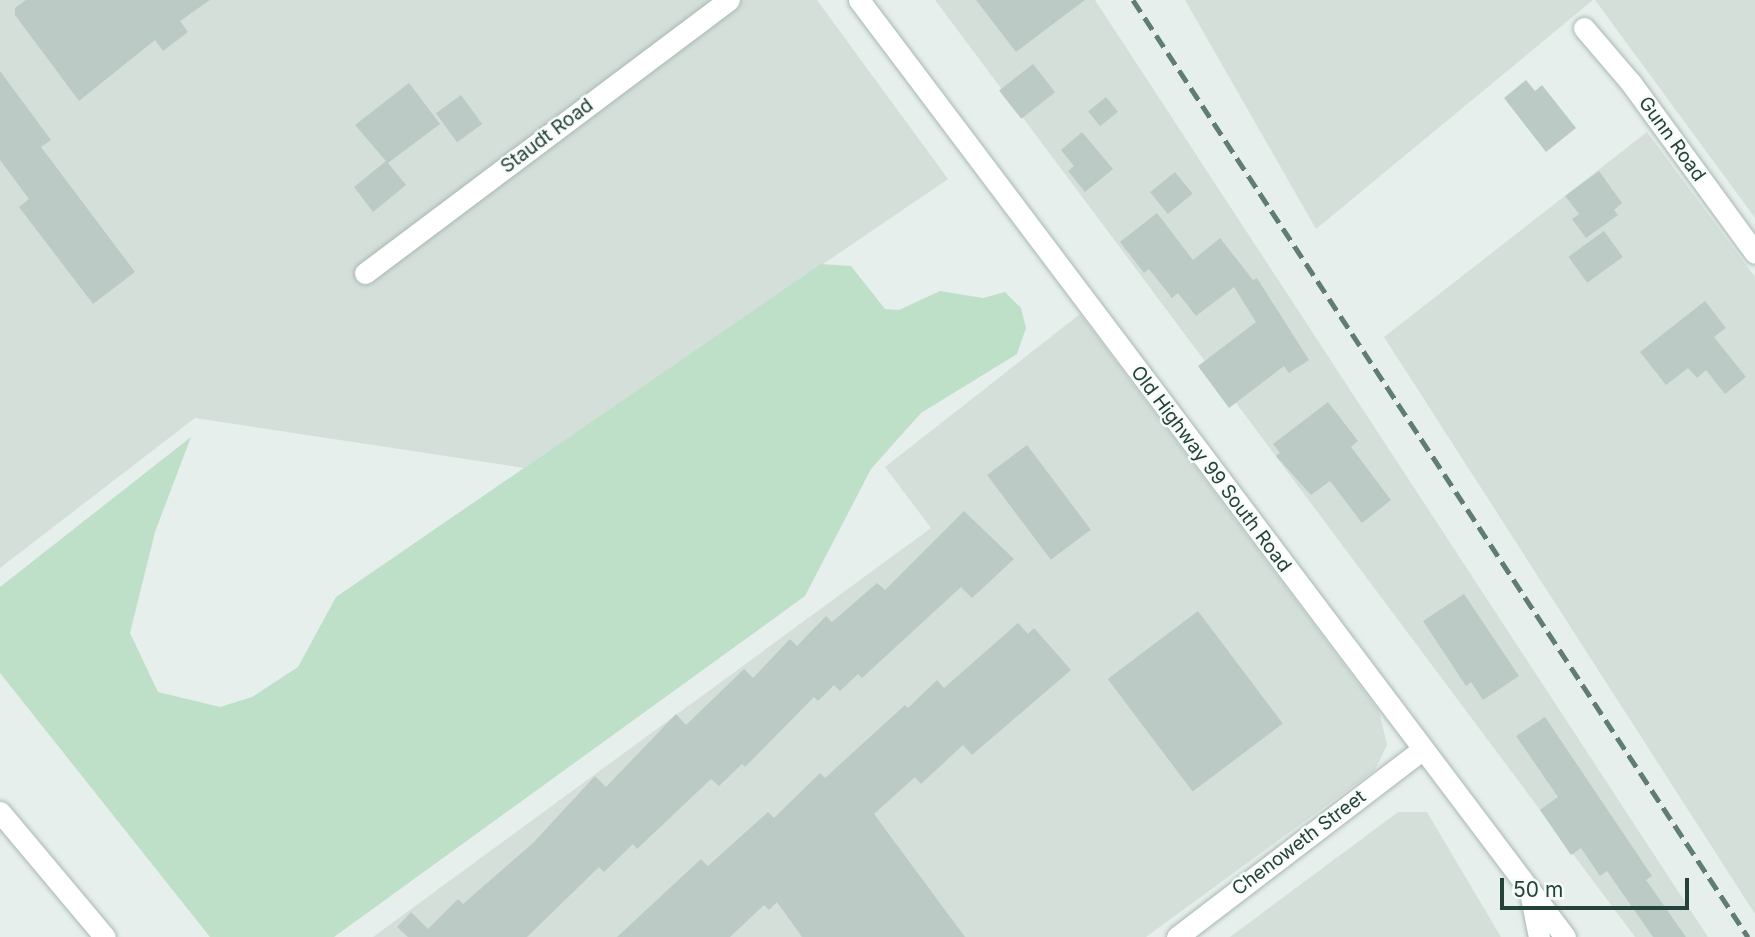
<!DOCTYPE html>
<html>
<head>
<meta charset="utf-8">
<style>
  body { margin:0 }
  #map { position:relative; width:1755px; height:937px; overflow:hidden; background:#e6efeb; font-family:Inter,sans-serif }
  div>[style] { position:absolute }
  .built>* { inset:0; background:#d4dfda }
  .green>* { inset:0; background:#bfe0c8 }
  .building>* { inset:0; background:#bbcac4; transform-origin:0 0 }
  .roads { filter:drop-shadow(0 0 2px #a8b8b2) drop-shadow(0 0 2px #a8b8b2) }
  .street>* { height:21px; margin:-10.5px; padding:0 10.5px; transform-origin:10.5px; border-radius:10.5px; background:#fff }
  .secondary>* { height:21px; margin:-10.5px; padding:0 10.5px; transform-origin:10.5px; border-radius:10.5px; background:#fff }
  .rail>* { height:5px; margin-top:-2.5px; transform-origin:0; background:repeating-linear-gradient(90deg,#5f7d75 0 14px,transparent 0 21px) }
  span { translate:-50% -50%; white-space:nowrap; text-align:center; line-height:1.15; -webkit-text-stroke:5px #f7fbf9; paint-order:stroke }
  .street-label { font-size:19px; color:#24423a }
  .scale { position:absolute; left:1500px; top:878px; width:189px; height:32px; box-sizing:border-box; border:4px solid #24423a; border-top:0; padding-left:9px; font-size:21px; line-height:24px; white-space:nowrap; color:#24423a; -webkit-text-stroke:5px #f7fbf9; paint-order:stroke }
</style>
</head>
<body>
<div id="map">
  <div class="built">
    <i style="clip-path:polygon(0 0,817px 0,948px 179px,524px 468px,195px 418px,0 568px)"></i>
    <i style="clip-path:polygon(935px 0,1095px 0,1708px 937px,1635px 937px)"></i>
    <i style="clip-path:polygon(1185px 0,1593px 0,1316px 229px)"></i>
    <i style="clip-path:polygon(1595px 0,1755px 0,1755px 218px)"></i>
    <i style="clip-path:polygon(1647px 132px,1755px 277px,1755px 914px,1384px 337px)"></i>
    <i style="clip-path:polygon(1080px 314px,1379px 711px,1387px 745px,1375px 770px,1146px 937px,373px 937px,931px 528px,885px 467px)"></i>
    <i style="clip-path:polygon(1398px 812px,1427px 812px,1501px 937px,1230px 937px)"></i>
  </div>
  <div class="green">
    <i style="clip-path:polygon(821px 264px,851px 266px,885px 309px,899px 310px,940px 291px,983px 298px,1005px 292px,1021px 308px,1026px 328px,1017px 354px,921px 413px,871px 469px,805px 596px,334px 937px,210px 937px,0 673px,0 587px,191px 437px,155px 532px,130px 633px,158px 692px,220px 707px,252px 697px,298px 667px,336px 597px)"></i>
  </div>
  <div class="building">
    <i style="clip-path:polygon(26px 0,210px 0,180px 21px,188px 32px,163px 51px,155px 40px,79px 101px,15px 15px,15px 8px)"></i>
    <i style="clip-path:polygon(976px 0,1085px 0,1016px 52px)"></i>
    <i style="left:1033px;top:64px;width:36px;height:43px;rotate:52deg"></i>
    <i style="clip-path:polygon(0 71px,51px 140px,41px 147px,135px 272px,93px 304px,19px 207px,29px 199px,0 160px)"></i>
    <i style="clip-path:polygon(1526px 80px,1535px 91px,1542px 85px,1576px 128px,1546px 152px,1504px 98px)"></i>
    <i style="clip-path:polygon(409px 83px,440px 124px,388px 163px,406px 185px,373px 212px,354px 187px,386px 161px,355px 125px)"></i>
    <i style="left:461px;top:95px;width:36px;height:31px;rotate:54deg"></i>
    <i style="left:1106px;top:97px;width:19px;height:23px;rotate:51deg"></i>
    <i style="clip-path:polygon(1082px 132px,1113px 169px,1085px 192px,1068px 171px,1074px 166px,1061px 150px)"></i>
    <i style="clip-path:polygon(1599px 171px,1622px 203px,1614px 210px,1618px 215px,1586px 238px,1572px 219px,1579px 214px,1565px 196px)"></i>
    <i style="left:1175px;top:172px;width:28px;height:32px;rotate:51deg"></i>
    <i style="clip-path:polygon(1157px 213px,1193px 260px,1220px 238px,1253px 280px,1257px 278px,1309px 360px,1289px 373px,1284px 366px,1229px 408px,1198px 366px,1256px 322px,1234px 287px,1196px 316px,1178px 293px,1172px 298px,1149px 269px,1144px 273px,1120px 242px)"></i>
    <i style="left:1604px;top:231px;width:32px;height:44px;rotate:54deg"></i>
    <i style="clip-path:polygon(1705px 301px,1726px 328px,1714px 337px,1746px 377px,1725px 394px,1706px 370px,1697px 378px,1688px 368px,1666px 385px,1640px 352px)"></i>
    <i style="clip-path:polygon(1328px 402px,1358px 441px,1351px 447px,1391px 500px,1362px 523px,1330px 481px,1311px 495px,1276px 456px,1280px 453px,1273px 444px)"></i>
    <i style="left:1027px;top:445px;width:106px;height:50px;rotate:53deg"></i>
    <i style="clip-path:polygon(964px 511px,1014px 559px,972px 598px,961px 587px,862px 678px,858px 674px,840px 691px,834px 685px,818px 701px,814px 697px,745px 767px,742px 764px,719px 786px,711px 779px,637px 849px,633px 844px,604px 872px,599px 867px,527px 937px,408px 937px,397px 927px,411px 912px,428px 929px,458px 899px,463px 904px,533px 843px,595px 776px,606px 787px,676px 714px,686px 725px,744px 669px,753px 678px,790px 639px,797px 646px,826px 616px,832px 622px,877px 583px,885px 590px)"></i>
    <i style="clip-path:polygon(1464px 594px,1519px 676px,1483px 700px,1471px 682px,1466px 686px,1423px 621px)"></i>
    <i style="left:1198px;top:611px;width:141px;height:113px;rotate:53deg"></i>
    <i style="clip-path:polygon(1018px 623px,1028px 634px,1034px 628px,1071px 670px,972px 755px,963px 745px,921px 784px,915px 777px,874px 814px,965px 937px,802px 937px,777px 902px,769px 910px,764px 905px,730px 937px,617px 937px,701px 859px,708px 866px,768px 812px,774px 818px,820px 773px,825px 778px,905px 705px,908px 708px,937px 680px,944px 688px)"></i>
    <i style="clip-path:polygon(1545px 717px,1652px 876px,1646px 880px,1686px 937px,1653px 937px,1607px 871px,1600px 876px,1581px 848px,1571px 855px,1540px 810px,1558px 797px,1516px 736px)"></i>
  </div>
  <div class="roads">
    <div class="street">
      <i style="left:1584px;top:28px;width:72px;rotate:49.5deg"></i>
      <i style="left:1631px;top:83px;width:210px;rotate:53.9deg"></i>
      <i style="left:365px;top:273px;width:455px;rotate:-36.9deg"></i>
      <i style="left:0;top:812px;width:163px;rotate:50deg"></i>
      <i style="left:1177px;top:937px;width:308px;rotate:-37.4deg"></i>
    </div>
    <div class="secondary">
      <i style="left:859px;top:0;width:1173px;rotate:53deg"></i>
      <i style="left:1531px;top:897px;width:41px;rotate:78.7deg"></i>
    </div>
  </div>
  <div class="rail">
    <i style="left:1133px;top:0;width:1121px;rotate:56.72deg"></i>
  </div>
  <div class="street-label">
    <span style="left:547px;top:136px;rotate:-37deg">Staudt Road</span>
    <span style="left:1672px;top:139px;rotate:54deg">Gunn Road</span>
    <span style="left:1211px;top:469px;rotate:53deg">Old Highway 99 South Road</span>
    <span style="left:1299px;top:843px;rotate:-37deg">Chenoweth Street</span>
  </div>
  <div class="scale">50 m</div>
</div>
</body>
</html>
